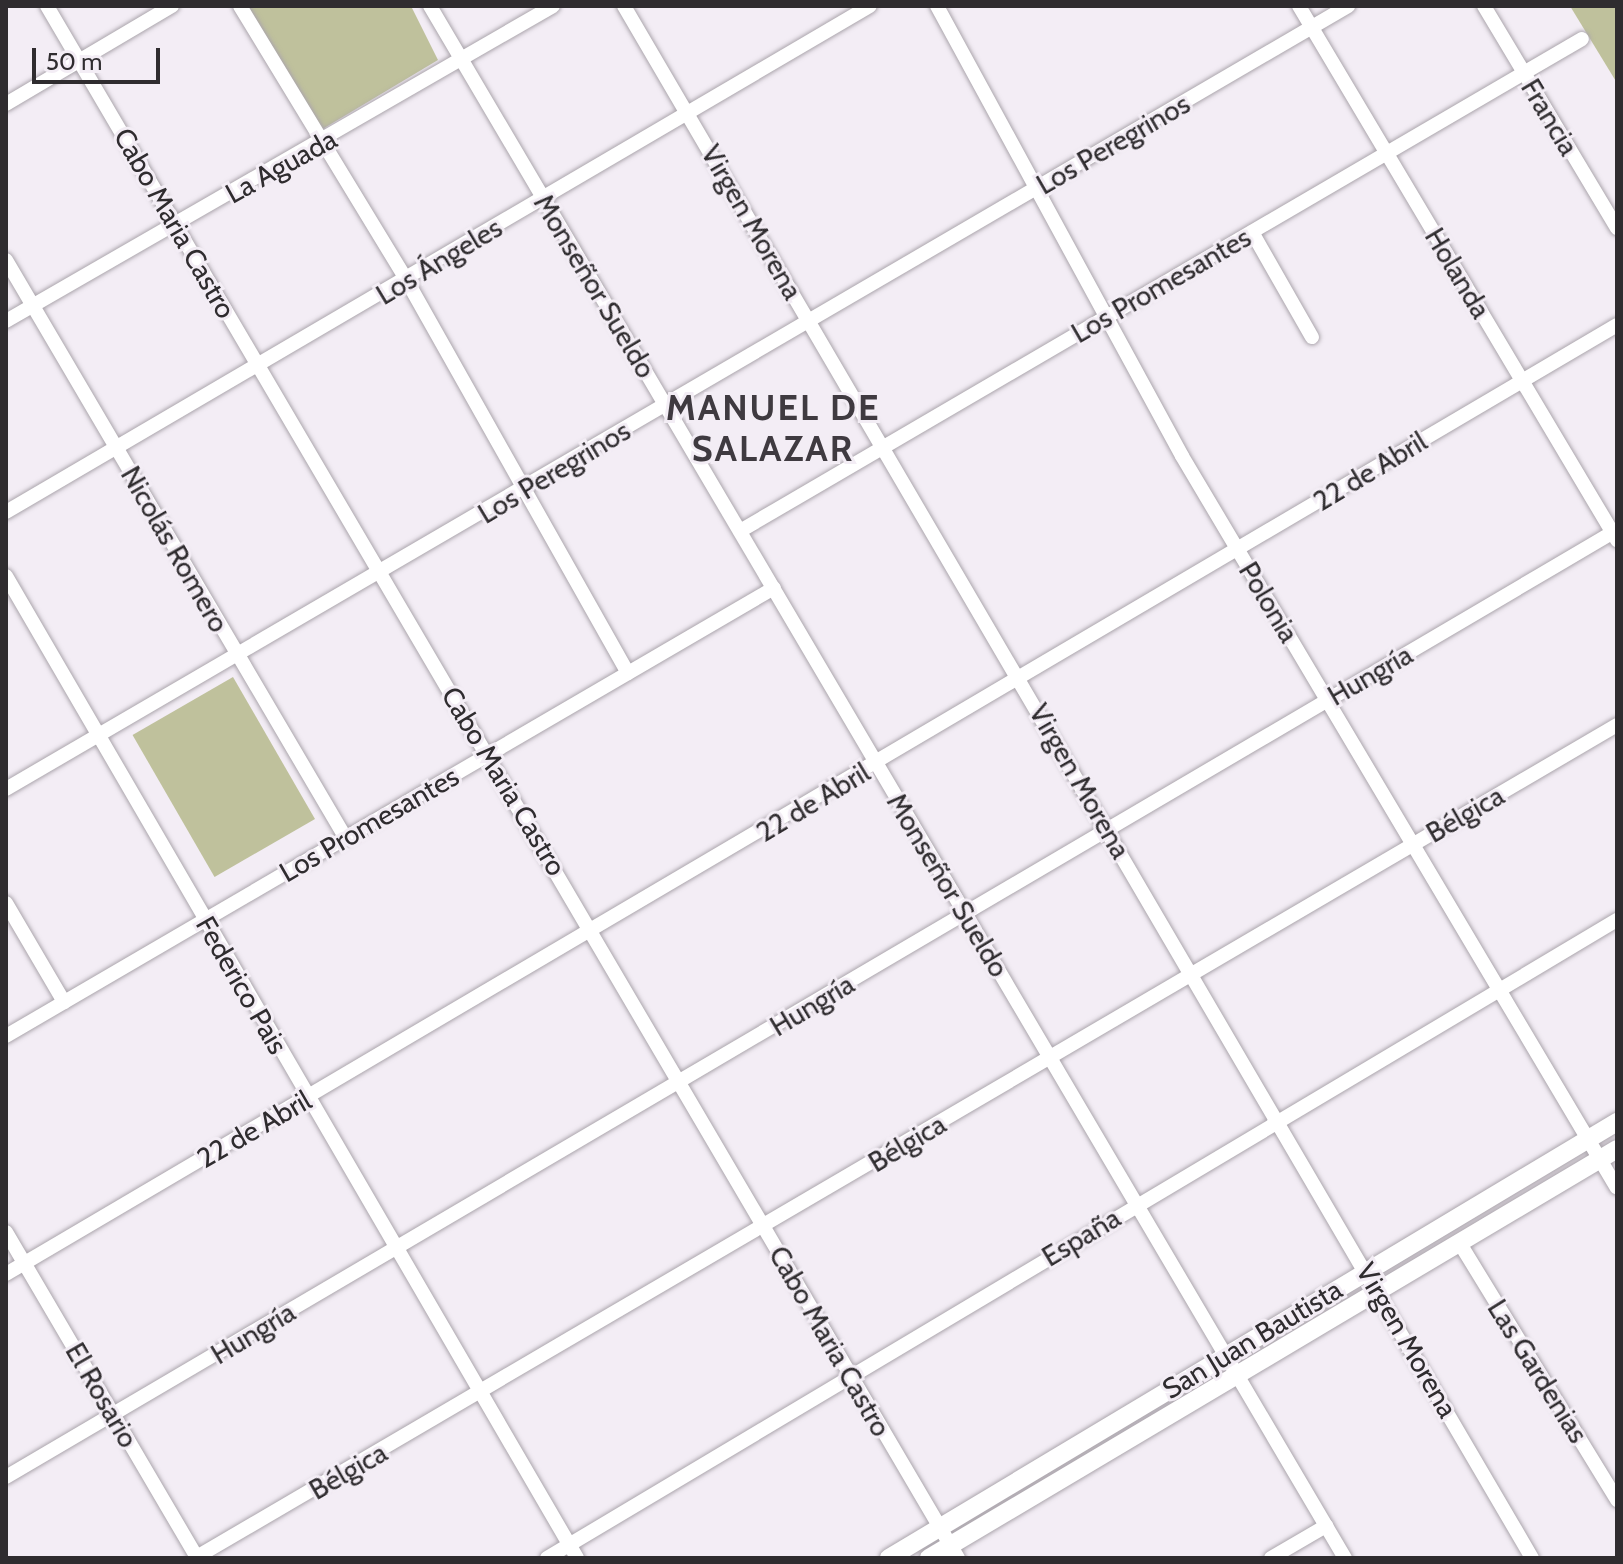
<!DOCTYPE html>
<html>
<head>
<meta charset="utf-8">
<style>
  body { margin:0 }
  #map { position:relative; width:1623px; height:1564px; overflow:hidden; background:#f3edf5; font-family:Cabin,sans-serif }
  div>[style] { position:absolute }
  .green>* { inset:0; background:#bfc19c; transform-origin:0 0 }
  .roads { filter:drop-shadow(0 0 2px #aba5ac) drop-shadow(0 0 2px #aba5ac) }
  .minor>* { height:14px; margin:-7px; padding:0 7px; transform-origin:7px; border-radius:7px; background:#fff }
  .tertiary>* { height:18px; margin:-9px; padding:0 9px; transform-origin:9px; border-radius:9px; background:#fff }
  span { translate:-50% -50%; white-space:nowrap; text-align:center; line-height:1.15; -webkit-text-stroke:6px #f3edf5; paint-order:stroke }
  .street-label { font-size:28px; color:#2f2c2f }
  .district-label { font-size:36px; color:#3f3a40; font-weight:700; letter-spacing:2px }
  .frame { position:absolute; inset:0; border:8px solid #2f2c2f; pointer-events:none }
  .scale { position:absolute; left:32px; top:48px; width:128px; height:36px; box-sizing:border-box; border:4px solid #2f2c2f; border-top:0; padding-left:10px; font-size:24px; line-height:28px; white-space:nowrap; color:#2f2c2f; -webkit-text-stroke:6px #f3edf5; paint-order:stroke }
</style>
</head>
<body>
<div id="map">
  <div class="green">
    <i style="clip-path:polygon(244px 6px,411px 6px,438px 60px,321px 130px)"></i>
    <i style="clip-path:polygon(1570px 6px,1617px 6px,1617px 83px)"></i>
    <i style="left:233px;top:677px;width:164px;height:116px;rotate:60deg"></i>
  </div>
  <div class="roads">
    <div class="minor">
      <i style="left:47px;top:6px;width:1800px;rotate:59.59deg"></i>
      <i style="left:240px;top:6px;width:322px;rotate:58.7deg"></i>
      <i style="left:407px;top:281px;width:450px;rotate:60.6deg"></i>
      <i style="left:430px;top:6px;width:1802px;rotate:59.48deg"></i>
      <i style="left:624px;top:6px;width:1798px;rotate:59.67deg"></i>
      <i style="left:937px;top:6px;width:512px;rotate:61.43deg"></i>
      <i style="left:1182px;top:456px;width:851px;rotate:59.28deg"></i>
      <i style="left:1299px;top:6px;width:622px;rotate:59.23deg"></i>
      <i style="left:1484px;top:6px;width:259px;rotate:59.1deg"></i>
      <i style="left:6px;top:104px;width:193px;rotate:-30.6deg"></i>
      <i style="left:1252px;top:232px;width:121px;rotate:60.3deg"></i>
      <i style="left:6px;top:260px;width:669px;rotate:59.56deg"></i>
      <i style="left:6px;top:321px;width:631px;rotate:-29.94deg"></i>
      <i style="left:6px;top:512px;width:1001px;rotate:-30.36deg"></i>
      <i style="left:740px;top:531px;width:975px;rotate:-30.3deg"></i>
      <i style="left:6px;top:576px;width:1136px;rotate:59.82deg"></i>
      <i style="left:6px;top:789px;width:1554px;rotate:-30.26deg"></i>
      <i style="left:6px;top:903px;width:115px;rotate:59.6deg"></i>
      <i style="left:6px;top:1036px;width:889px;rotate:-30.26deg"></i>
      <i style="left:6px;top:1232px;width:378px;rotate:59.6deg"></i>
      <i style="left:1459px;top:1242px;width:303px;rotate:58.5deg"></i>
      <i style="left:6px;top:1274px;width:1870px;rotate:-30.5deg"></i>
      <i style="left:6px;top:1477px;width:1869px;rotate:-30.45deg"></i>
      <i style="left:195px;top:1558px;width:1648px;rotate:-30.36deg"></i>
      <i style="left:547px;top:1558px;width:1246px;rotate:-30.81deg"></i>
      <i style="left:1271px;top:1558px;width:64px;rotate:-30.2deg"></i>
    </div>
    <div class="tertiary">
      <i style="left:889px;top:1558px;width:849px;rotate:-30.92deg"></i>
      <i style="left:929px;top:1558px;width:800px;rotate:-30.73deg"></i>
    </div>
  </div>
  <div class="street-label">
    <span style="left:1550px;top:117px;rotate:59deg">Francia</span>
    <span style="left:1113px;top:144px;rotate:-30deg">Los Peregrinos</span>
    <span style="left:281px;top:166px;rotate:-29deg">La Aguada</span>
    <span style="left:752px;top:222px;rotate:60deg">Virgen Morena</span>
    <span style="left:175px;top:223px;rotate:60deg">Cabo Maria Castro</span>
    <span style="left:439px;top:261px;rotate:-31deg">Los Ángeles</span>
    <span style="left:1458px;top:273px;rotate:59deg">Holanda</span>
    <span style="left:1161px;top:285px;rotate:-30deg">Los Promesantes</span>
    <span style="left:595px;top:286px;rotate:59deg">Monseñor Sueldo</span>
    <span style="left:1370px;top:471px;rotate:-31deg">22 de Abril</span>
    <span style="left:554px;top:472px;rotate:-31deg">Los Peregrinos</span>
    <span style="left:175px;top:549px;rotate:60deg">Nicolás Romero</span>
    <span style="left:1269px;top:602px;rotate:59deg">Polonia</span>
    <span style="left:1370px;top:675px;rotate:-30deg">Hungría</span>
    <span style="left:504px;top:781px;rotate:59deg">Cabo Maria Castro</span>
    <span style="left:1080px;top:781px;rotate:60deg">Virgen Morena</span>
    <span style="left:813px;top:802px;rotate:-31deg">22 de Abril</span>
    <span style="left:1465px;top:814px;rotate:-30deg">Bélgica</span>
    <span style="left:369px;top:824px;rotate:-30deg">Los Promesantes</span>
    <span style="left:948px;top:885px;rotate:59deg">Monseñor Sueldo</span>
    <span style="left:242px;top:985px;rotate:60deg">Federico Pais</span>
    <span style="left:812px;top:1005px;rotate:-31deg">Hungría</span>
    <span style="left:254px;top:1129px;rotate:-30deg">22 de Abril</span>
    <span style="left:907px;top:1143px;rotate:-31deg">Bélgica</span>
    <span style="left:1081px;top:1237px;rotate:-31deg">España</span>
    <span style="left:253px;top:1333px;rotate:-31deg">Hungría</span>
    <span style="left:1252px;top:1339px;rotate:-31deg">San Juan Bautista</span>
    <span style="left:1407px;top:1340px;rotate:60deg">Virgen Morena</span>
    <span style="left:830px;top:1341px;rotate:60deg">Cabo Maria Castro</span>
    <span style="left:1538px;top:1371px;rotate:58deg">Las Gardenias</span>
    <span style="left:102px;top:1395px;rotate:60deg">El Rosario</span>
    <span style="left:348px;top:1471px;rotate:-30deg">Bélgica</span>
  </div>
  <div class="district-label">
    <span style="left:773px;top:428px">MANUEL DE<br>SALAZAR</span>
  </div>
  <div class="frame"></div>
  <div class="scale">50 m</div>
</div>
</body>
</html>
